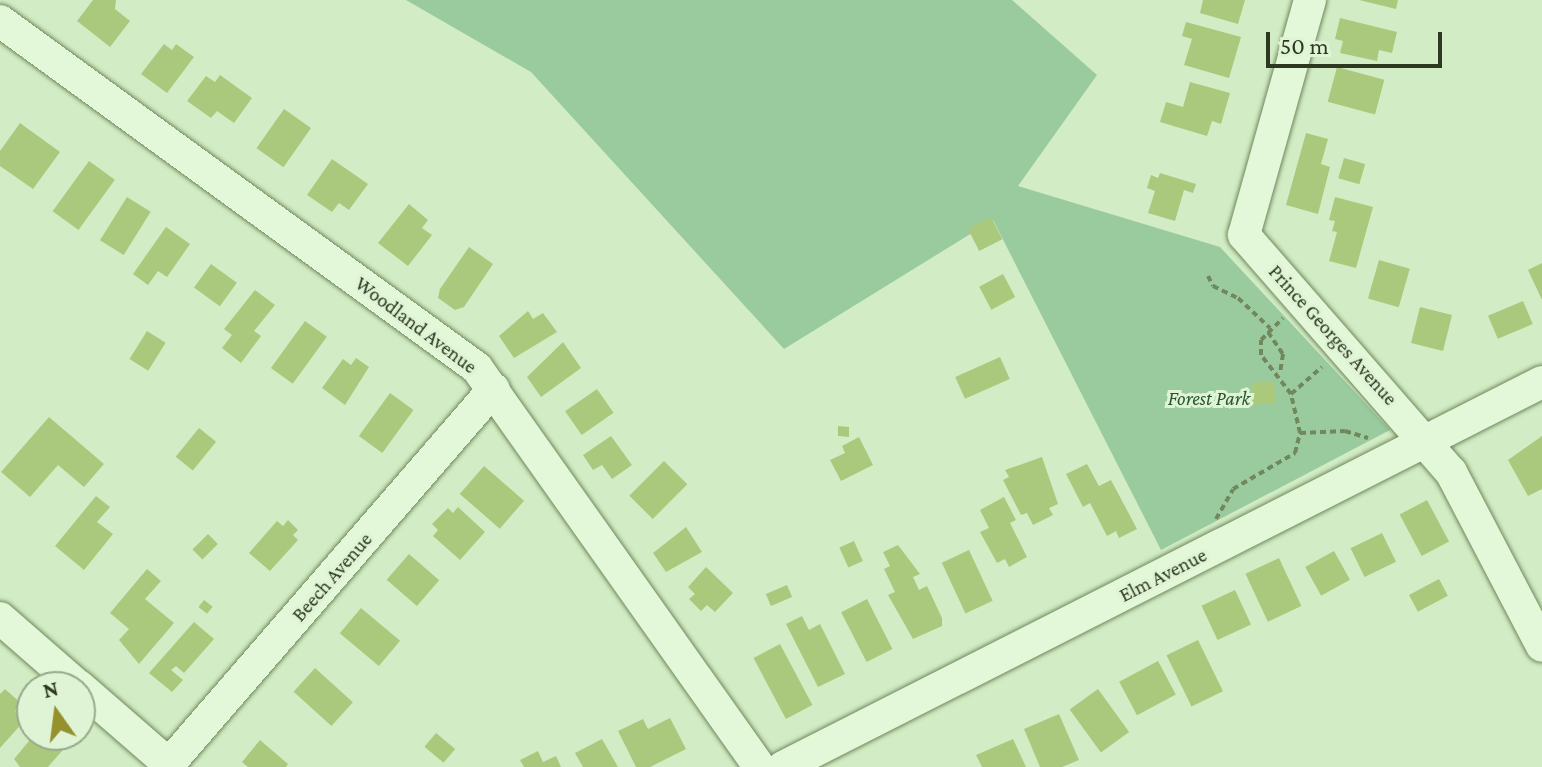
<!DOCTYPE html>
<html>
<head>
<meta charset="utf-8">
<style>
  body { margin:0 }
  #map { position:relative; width:1542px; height:767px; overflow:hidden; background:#d2edc5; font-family:"Crimson Pro",serif }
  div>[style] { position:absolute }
  .green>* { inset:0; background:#99cb9e }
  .building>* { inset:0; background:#abc97d; transform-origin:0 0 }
  .path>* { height:4px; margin-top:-2px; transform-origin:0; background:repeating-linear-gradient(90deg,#71875c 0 6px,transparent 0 10px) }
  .roads { filter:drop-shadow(0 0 2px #71875c) drop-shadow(0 0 2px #71875c) }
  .minor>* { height:32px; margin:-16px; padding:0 16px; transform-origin:16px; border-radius:16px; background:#e2f8d8 }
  span { translate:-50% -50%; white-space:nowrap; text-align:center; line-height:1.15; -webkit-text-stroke:6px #dff4d5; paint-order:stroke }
  .street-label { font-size:20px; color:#2c381f }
  .park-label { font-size:20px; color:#275431; font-style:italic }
  .north { position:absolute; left:16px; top:671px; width:80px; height:80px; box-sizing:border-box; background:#dff4d5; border:2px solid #97a98c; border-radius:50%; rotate:346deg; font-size:22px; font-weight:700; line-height:32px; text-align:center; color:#2c381f }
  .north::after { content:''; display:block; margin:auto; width:28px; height:36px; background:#94912e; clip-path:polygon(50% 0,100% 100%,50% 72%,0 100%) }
  .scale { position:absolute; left:1266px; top:32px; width:176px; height:36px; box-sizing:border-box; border:4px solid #2c381f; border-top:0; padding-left:10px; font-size:24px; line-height:28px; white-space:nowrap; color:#2c381f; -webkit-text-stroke:6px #dff4d5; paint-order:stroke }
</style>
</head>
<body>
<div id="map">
  <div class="green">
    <i style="clip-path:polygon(406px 0,1012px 0,1097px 75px,1018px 186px,1220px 247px,1390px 430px,1161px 550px,993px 220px,784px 349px,531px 72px)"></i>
  </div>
  <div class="building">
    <i style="clip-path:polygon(93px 0,116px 0,115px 9px,130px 21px,110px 47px,77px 21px)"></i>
    <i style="clip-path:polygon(1203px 0,1245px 0,1238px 24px,1200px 13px)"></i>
    <i style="clip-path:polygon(1359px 0,1398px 0,1396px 9px)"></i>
    <i style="clip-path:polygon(1340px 18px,1397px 32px,1392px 53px,1379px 50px,1377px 61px,1340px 53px,1343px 41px,1335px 39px)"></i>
    <i style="clip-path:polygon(1186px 22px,1241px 37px,1229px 78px,1184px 65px,1192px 39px,1182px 36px)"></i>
    <i style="clip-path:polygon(164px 44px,172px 50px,176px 44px,194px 57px,167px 93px,141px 74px)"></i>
    <i style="left:1337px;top:67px;width:49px;height:36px;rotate:15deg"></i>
    <i style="clip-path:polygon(220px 75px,252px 98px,234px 123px,217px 111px,211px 118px,187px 101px,206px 76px,215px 82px)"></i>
    <i style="clip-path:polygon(1190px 82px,1230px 93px,1221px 124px,1212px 121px,1207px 136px,1160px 122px,1166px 102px,1183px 107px)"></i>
    <i style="left:284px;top:109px;width:33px;height:48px;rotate:35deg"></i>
    <i style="clip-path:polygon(20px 123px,60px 152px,33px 189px,0 166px,0 151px)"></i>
    <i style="clip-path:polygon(1306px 133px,1328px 139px,1321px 164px,1330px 167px,1318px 214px,1286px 205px)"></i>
    <i style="left:1344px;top:158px;width:22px;height:21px;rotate:16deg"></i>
    <i style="clip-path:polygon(332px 159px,368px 184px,349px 210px,339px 203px,332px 212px,307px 195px)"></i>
    <i style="left:89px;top:161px;width:32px;height:62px;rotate:36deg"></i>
    <i style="clip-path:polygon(1160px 173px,1196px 184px,1193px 193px,1184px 190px,1175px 221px,1148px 213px,1155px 191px,1147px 188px,1151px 175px,1158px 178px)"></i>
    <i style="left:127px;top:197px;width:28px;height:51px;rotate:32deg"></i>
    <i style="clip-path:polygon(1335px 197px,1373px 207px,1356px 268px,1329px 261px,1337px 232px,1332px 231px,1335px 221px,1329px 220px)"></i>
    <i style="clip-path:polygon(409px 204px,428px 220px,422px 228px,432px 235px,408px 266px,378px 243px)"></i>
    <i style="left:991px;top:217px;width:25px;height:26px;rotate:63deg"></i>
    <i style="clip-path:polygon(166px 227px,190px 244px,167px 277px,158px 271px,148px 285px,133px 274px)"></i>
    <i style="clip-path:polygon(469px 247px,493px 264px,464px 307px,455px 310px,438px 298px,440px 289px)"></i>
    <i style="left:1379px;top:260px;width:32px;height:40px;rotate:16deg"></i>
    <i style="clip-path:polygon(1542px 263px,1542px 300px,1528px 270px)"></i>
    <i style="left:211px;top:264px;width:32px;height:29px;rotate:36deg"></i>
    <i style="left:1003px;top:274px;width:26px;height:27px;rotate:62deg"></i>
    <i style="clip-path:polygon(255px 290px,275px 305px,254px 331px,261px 336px,241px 363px,222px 348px,232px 335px,224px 329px)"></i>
    <i style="left:1523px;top:301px;width:25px;height:38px;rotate:67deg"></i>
    <i style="left:1420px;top:307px;width:33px;height:37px;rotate:14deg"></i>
    <i style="clip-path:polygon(528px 311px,533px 319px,543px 313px,557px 332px,514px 358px,499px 336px)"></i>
    <i style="left:305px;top:321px;width:27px;height:58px;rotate:36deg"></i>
    <i style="left:147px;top:331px;width:22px;height:33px;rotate:32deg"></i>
    <i style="clip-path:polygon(563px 342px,581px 368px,541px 397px,527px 377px)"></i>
    <i style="left:1000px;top:357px;width:24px;height:49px;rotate:66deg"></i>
    <i style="clip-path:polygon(356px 358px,369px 367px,345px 405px,322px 388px,343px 359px,351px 365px)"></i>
    <i style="left:1274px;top:381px;width:22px;height:23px;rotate:85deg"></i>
    <i style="left:597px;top:389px;width:29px;height:39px;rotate:55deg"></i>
    <i style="left:390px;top:393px;width:29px;height:53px;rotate:36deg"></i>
    <i style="clip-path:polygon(49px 417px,104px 464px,84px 487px,58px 465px,30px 497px,1px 472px)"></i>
    <i style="clip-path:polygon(838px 426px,849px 427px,849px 437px,838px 436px)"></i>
    <i style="left:199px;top:428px;width:22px;height:37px;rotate:39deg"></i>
    <i style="clip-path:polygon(611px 436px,632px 465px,612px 479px,602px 465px,593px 470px,583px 455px)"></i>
    <i style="clip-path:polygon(1542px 436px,1542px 489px,1528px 496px,1508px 460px)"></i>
    <i style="clip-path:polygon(859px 437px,873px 465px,841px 481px,830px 460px,845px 453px,842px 446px)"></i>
    <i style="clip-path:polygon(1042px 457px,1058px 504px,1049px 508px,1053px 515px,1033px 525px,1027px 513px,1021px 515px,1003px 480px,1009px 477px,1005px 470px)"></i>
    <i style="left:664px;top:461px;width:33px;height:49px;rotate:45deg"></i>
    <i style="clip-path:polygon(1087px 464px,1099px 486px,1111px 480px,1137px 529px,1119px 538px,1116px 531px,1107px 536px,1090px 503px,1083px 507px,1066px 474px)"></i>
    <i style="left:484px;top:466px;width:53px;height:37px;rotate:41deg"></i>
    <i style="clip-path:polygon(96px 496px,110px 507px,97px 522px,113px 534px,84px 570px,55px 546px)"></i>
    <i style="clip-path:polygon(1004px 497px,1016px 520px,1010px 523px,1027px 557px,1009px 567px,1005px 559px,997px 563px,980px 532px,989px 528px,980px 510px)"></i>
    <i style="left:1427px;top:500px;width:47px;height:31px;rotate:62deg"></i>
    <i style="clip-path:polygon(458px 507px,485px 532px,460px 560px,433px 536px,438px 530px,432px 524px,448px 508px,453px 513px)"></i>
    <i style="clip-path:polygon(288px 520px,298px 530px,293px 535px,298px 540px,270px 571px,249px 553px,277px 521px,283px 526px)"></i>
    <i style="clip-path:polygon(686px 527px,702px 552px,666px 572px,653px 553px)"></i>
    <i style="left:1382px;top:533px;width:32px;height:35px;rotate:64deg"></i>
    <i style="left:208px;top:534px;width:14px;height:22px;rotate:45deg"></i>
    <i style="left:854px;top:541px;width:22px;height:16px;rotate:66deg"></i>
    <i style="clip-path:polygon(898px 545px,920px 574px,913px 577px,919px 590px,927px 586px,942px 618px,942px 626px,913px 639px,888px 595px,895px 592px,884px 569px,890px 566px,883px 552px)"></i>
    <i style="left:969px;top:550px;width:56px;height:30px;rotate:65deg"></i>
    <i style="left:1334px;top:551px;width:33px;height:33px;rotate:61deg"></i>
    <i style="left:409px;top:554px;width:40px;height:34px;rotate:41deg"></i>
    <i style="left:1279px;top:558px;width:53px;height:37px;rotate:65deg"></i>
    <i style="clip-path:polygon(706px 567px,733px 593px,715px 612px,707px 605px,701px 611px,689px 599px,695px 594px,688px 587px)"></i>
    <i style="clip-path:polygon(147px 569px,161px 581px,145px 599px,174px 623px,139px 664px,119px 640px,129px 629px,110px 613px)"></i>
    <i style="left:1439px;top:579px;width:19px;height:34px;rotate:62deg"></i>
    <i style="left:787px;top:585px;width:13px;height:23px;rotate:67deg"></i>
    <i style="left:1235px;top:590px;width:38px;height:37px;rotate:65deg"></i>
    <i style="left:867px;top:599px;width:56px;height:29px;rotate:63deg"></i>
    <i style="left:204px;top:600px;width:11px;height:9px;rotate:38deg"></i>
    <i style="left:361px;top:608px;width:51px;height:33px;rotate:40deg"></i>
    <i style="clip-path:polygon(802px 616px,809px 630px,820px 624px,845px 674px,818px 687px,786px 624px)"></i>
    <i style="clip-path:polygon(194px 622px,214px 639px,184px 673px,176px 666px,171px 670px,183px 680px,172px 692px,149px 673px)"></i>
    <i style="left:1198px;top:640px;width:57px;height:35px;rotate:64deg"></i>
    <i style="left:780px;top:644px;width:69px;height:30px;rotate:62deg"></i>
    <i style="left:1158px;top:661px;width:38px;height:44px;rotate:62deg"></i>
    <i style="left:315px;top:668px;width:51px;height:32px;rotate:42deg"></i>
    <i style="clip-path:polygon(5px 689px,22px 704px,15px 711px,25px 720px,0 748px,0 694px)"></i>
    <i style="left:1098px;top:689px;width:53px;height:35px;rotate:54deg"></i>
    <i style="clip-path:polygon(1059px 714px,1079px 760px,1062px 767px,1040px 767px,1024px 729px)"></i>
    <i style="clip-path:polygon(670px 718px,686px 749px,650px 767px,636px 767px,618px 731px,643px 719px,648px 729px)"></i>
    <i style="left:436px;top:733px;width:25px;height:18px;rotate:40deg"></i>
    <i style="clip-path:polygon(34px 735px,58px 735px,68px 744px,48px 767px,20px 767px,14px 759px)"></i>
    <i style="clip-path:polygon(602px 739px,618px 767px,583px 767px,575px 753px)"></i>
    <i style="clip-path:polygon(1013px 739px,1026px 767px,982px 767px,976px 755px)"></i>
    <i style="clip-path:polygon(260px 740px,288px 764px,286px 767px,248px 767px,242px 762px)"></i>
    <i style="clip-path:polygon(538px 751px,543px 762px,556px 756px,561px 767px,524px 767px,520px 760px)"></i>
  </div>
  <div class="path">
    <i style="left:1208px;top:276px;width:11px;rotate:63deg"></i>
    <i style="left:1213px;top:286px;width:28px;rotate:26deg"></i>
    <i style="left:1238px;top:298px;width:44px;rotate:43.2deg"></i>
    <i style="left:1268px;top:332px;width:27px;rotate:56deg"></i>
    <i style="left:1283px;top:354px;width:20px;rotate:99deg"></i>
    <i style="left:1291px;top:394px;width:41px;rotate:-41.1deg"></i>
    <i style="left:1300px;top:433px;width:45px;rotate:-2.5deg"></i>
    <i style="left:1345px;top:431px;width:24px;rotate:17deg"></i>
    <i style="left:1216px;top:519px;width:34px;rotate:-60deg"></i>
    <i style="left:1233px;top:489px;width:72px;rotate:-30.1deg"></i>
    <i style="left:1295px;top:453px;width:21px;rotate:-76deg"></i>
    <i style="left:1300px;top:433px;width:40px;rotate:-103deg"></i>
    <i style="left:1291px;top:394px;width:49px;rotate:-127.6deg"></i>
    <i style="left:1261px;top:355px;width:15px;rotate:-90deg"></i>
    <i style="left:1261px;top:340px;width:31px;rotate:-45deg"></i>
  </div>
  <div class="roads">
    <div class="minor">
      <i style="left:1310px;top:0;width:244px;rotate:105.7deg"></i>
      <i style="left:1244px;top:235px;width:315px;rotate:48.9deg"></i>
      <i style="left:1451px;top:472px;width:196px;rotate:62.4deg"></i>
      <i style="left:0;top:21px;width:590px;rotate:36.03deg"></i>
      <i style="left:477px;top:368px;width:489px;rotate:54.7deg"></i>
      <i style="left:0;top:618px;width:105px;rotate:41.1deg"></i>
      <i style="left:80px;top:687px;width:122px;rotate:41deg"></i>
      <i style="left:169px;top:764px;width:496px;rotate:-49.1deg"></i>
      <i style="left:783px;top:767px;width:851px;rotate:-26.9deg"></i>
    </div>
  </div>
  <div class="street-label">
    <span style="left:416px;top:325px;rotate:37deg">Woodland Avenue</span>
    <span style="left:1333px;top:335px;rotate:48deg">Prince Georges Avenue</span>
    <span style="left:1163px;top:575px;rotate:-27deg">Elm Avenue</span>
    <span style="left:332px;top:577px;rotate:-49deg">Beech Avenue</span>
  </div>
  <div class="park-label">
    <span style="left:1209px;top:398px">Forest Park</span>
  </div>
  <div class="north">N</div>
  <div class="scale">50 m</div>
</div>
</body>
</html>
